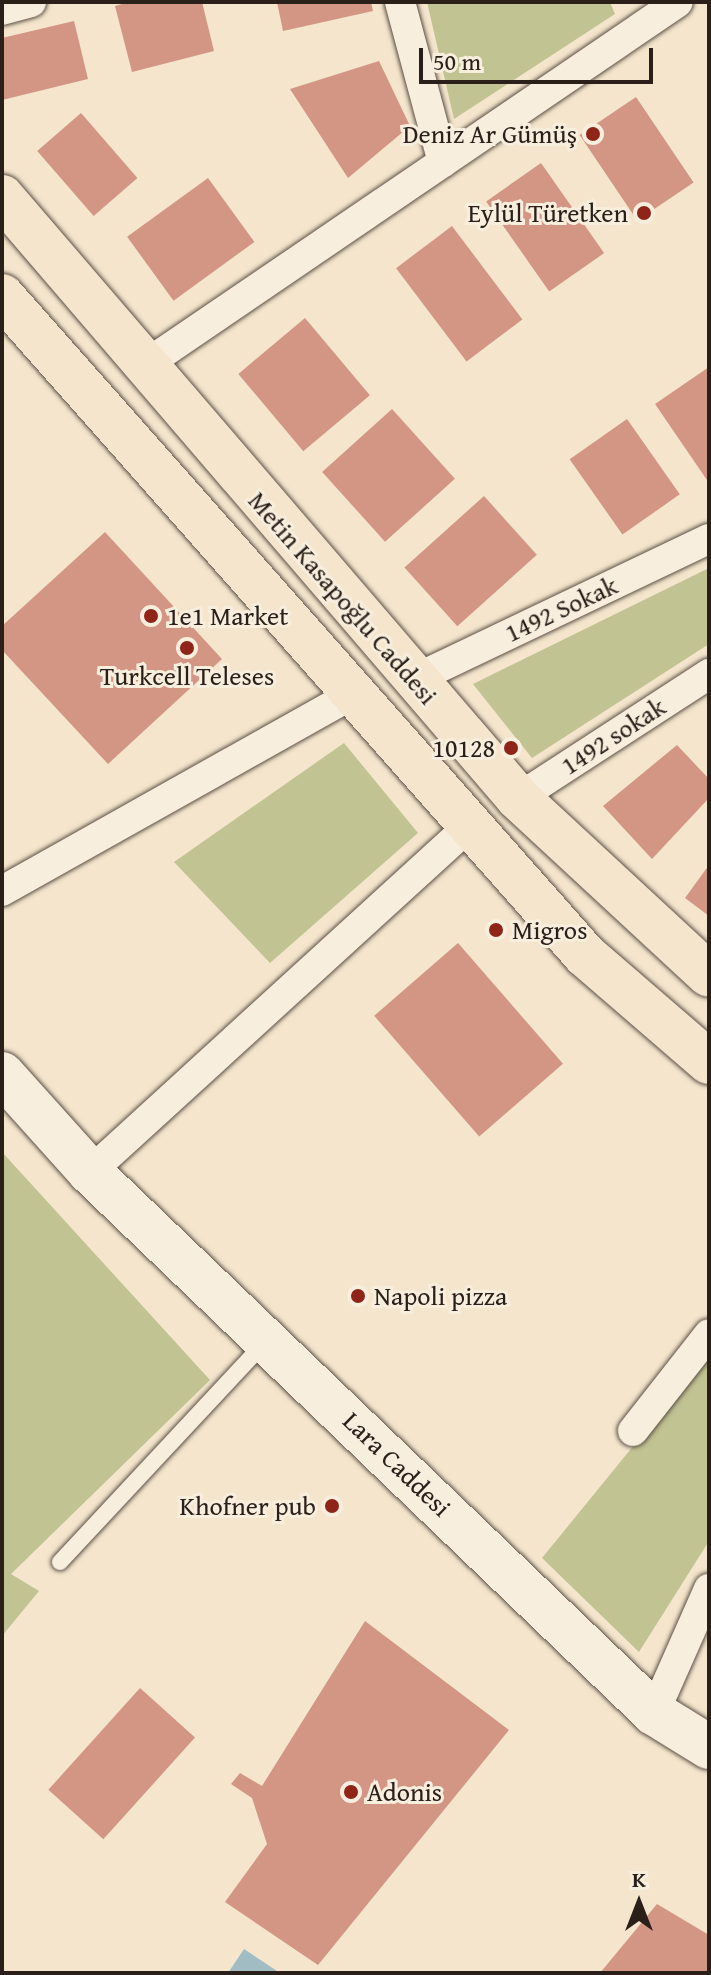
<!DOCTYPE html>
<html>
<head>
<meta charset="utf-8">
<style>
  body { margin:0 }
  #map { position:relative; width:711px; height:1975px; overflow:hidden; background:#f4e5cc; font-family:"Gentium Book Plus",serif }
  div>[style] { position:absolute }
  .green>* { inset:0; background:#c1c393 }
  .water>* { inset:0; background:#a1bcc2 }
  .building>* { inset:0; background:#d39684; transform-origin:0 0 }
  .roads { filter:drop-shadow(0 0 2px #5c5046) drop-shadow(0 0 2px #5c5046) }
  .lane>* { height:16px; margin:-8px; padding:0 8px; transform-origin:8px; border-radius:8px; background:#f8eede }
  .street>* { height:30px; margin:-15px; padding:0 15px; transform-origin:15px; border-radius:15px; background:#f8eede }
  .secondary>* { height:44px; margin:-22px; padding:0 22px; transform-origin:22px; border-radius:22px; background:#f8eede }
  .primary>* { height:44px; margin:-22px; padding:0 22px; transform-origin:22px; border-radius:22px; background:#f4e5cc }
  .dots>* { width:22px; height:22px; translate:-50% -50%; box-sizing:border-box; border:4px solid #f8eede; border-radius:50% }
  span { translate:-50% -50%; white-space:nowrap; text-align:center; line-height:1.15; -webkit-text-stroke:6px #f8eede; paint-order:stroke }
  .poi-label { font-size:26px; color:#2a1f19 }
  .right { translate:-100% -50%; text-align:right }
  .left { translate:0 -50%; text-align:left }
  .street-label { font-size:26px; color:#2a1f19 }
  .frame { position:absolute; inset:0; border:4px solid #2a1f19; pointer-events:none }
  .north { position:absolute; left:599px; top:1863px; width:80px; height:80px; -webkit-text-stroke:6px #f8eede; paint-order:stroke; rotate:0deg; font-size:22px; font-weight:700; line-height:32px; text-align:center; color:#2a1f19 }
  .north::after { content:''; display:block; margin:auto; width:28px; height:36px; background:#2a1f19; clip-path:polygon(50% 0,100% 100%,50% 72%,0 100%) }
  .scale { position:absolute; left:419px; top:48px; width:234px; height:36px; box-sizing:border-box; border:4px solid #2a1f19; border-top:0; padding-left:10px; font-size:24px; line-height:28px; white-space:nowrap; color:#2a1f19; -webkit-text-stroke:6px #f8eede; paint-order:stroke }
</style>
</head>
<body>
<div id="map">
  <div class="green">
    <i style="clip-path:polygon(427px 2px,610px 2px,615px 14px,454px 119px)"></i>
    <i style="clip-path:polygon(709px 568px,709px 644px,532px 758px,473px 684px)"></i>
    <i style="clip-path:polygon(344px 743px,418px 833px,270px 963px,174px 862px)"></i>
    <i style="clip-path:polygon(2px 1152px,210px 1380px,11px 1574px,39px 1591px,2px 1636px)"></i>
    <i style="clip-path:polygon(709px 1353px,709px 1541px,639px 1652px,542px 1558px)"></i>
  </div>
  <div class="water">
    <i style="clip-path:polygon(244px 1949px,280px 1973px,228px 1973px)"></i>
  </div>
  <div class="building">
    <i style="clip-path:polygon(129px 2px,202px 2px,214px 51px,132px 72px,115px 6px)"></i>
    <i style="clip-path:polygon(277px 2px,371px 2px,373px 11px,283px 31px)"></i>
    <i style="clip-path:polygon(74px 21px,88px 79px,2px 100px,2px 38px)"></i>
    <i style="clip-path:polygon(379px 61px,410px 126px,348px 178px,290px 89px)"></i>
    <i style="left:636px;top:97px;width:103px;height:68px;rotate:56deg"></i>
    <i style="left:81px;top:113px;width:86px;height:58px;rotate:49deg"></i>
    <i style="left:541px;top:163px;width:110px;height:67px;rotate:55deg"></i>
    <i style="left:208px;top:178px;width:79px;height:100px;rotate:54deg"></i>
    <i style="left:452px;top:226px;width:117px;height:70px;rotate:53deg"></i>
    <i style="left:305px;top:318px;width:101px;height:87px;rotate:50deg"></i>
    <i style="clip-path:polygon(709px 367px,709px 483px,655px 404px)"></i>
    <i style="left:392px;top:409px;width:94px;height:94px;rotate:48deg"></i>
    <i style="left:627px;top:419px;width:92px;height:70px;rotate:55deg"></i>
    <i style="left:484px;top:496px;width:79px;height:107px;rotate:48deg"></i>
    <i style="clip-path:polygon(105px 532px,222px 659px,108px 764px,2px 650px,2px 626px)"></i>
    <i style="clip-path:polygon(677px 745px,709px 779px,709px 798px,652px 859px,603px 806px)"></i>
    <i style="clip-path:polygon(709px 865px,709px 916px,685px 898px)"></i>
    <i style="left:458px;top:943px;width:160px;height:111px;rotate:49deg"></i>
    <i style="clip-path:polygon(365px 1621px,509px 1730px,318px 1965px,225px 1902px,267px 1844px,252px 1798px,231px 1784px,240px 1773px,262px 1786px)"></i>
    <i style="left:140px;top:1688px;width:74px;height:137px;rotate:42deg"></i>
    <i style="clip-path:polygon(657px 1904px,709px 1935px,709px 1973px,600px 1973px)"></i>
  </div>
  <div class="roads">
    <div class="lane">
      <i style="left:60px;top:1562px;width:299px;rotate:-47deg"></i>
    </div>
    <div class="street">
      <i style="left:400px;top:2px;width:166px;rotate:75deg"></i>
      <i style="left:2px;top:10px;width:30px;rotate:-15deg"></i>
      <i style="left:142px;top:367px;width:648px;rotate:-34.25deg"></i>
      <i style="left:413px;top:680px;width:328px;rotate:-25.5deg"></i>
      <i style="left:518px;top:798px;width:228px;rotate:-33deg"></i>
      <i style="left:2px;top:891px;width:403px;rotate:-29.3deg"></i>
      <i style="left:90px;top:1172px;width:512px;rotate:-42.39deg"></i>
      <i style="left:633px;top:1431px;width:123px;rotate:-51.9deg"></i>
      <i style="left:654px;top:1713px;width:136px;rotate:-66.1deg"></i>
    </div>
    <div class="secondary">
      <i style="left:2px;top:1074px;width:132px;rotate:48.1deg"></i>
      <i style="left:90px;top:1172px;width:782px;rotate:43.81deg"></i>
      <i style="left:654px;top:1713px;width:65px;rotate:31.7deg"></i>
    </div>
    <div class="primary">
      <i style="left:2px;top:197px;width:792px;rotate:49.35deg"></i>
      <i style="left:518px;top:798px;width:260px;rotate:42.8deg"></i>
      <i style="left:2px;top:296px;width:880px;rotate:48.5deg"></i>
      <i style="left:585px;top:955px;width:164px;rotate:40.8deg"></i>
    </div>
  </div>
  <div class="dots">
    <i style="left:593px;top:134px;background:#8f2418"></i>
    <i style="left:644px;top:213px;background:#8f2418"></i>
    <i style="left:151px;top:616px;background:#8f2418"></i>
    <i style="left:187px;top:648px;background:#8f2418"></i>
    <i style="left:511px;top:748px;background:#8f2418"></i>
    <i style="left:496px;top:930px;background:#8f2418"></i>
    <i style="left:358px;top:1296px;background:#8f2418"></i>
    <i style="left:332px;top:1506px;background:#8f2418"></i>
    <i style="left:351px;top:1792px;background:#8f2418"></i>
  </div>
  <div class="poi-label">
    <span class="right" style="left:577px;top:134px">Deniz Ar Gümüş</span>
    <span class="right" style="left:628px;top:213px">Eylül Türetken</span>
    <span class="left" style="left:167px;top:616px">1e1 Market</span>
    <span style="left:187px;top:676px">Turkcell Teleses</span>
    <span class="right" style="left:495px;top:748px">10128</span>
    <span class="left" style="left:512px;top:930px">Migros</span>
    <span class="left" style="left:374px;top:1296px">Napoli pizza</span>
    <span class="right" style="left:316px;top:1506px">Khofner pub</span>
    <span class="left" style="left:367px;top:1792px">Adonis</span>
  </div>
  <div class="street-label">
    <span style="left:343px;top:598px;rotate:49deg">Metin Kasapoğlu Caddesi</span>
    <span style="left:561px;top:609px;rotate:-25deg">1492 Sokak</span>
    <span style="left:613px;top:736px;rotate:-33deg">1492 sokak</span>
    <span style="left:397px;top:1464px;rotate:44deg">Lara Caddesi</span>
  </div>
  <div class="frame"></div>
  <div class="north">K</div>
  <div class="scale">50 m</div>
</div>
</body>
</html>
